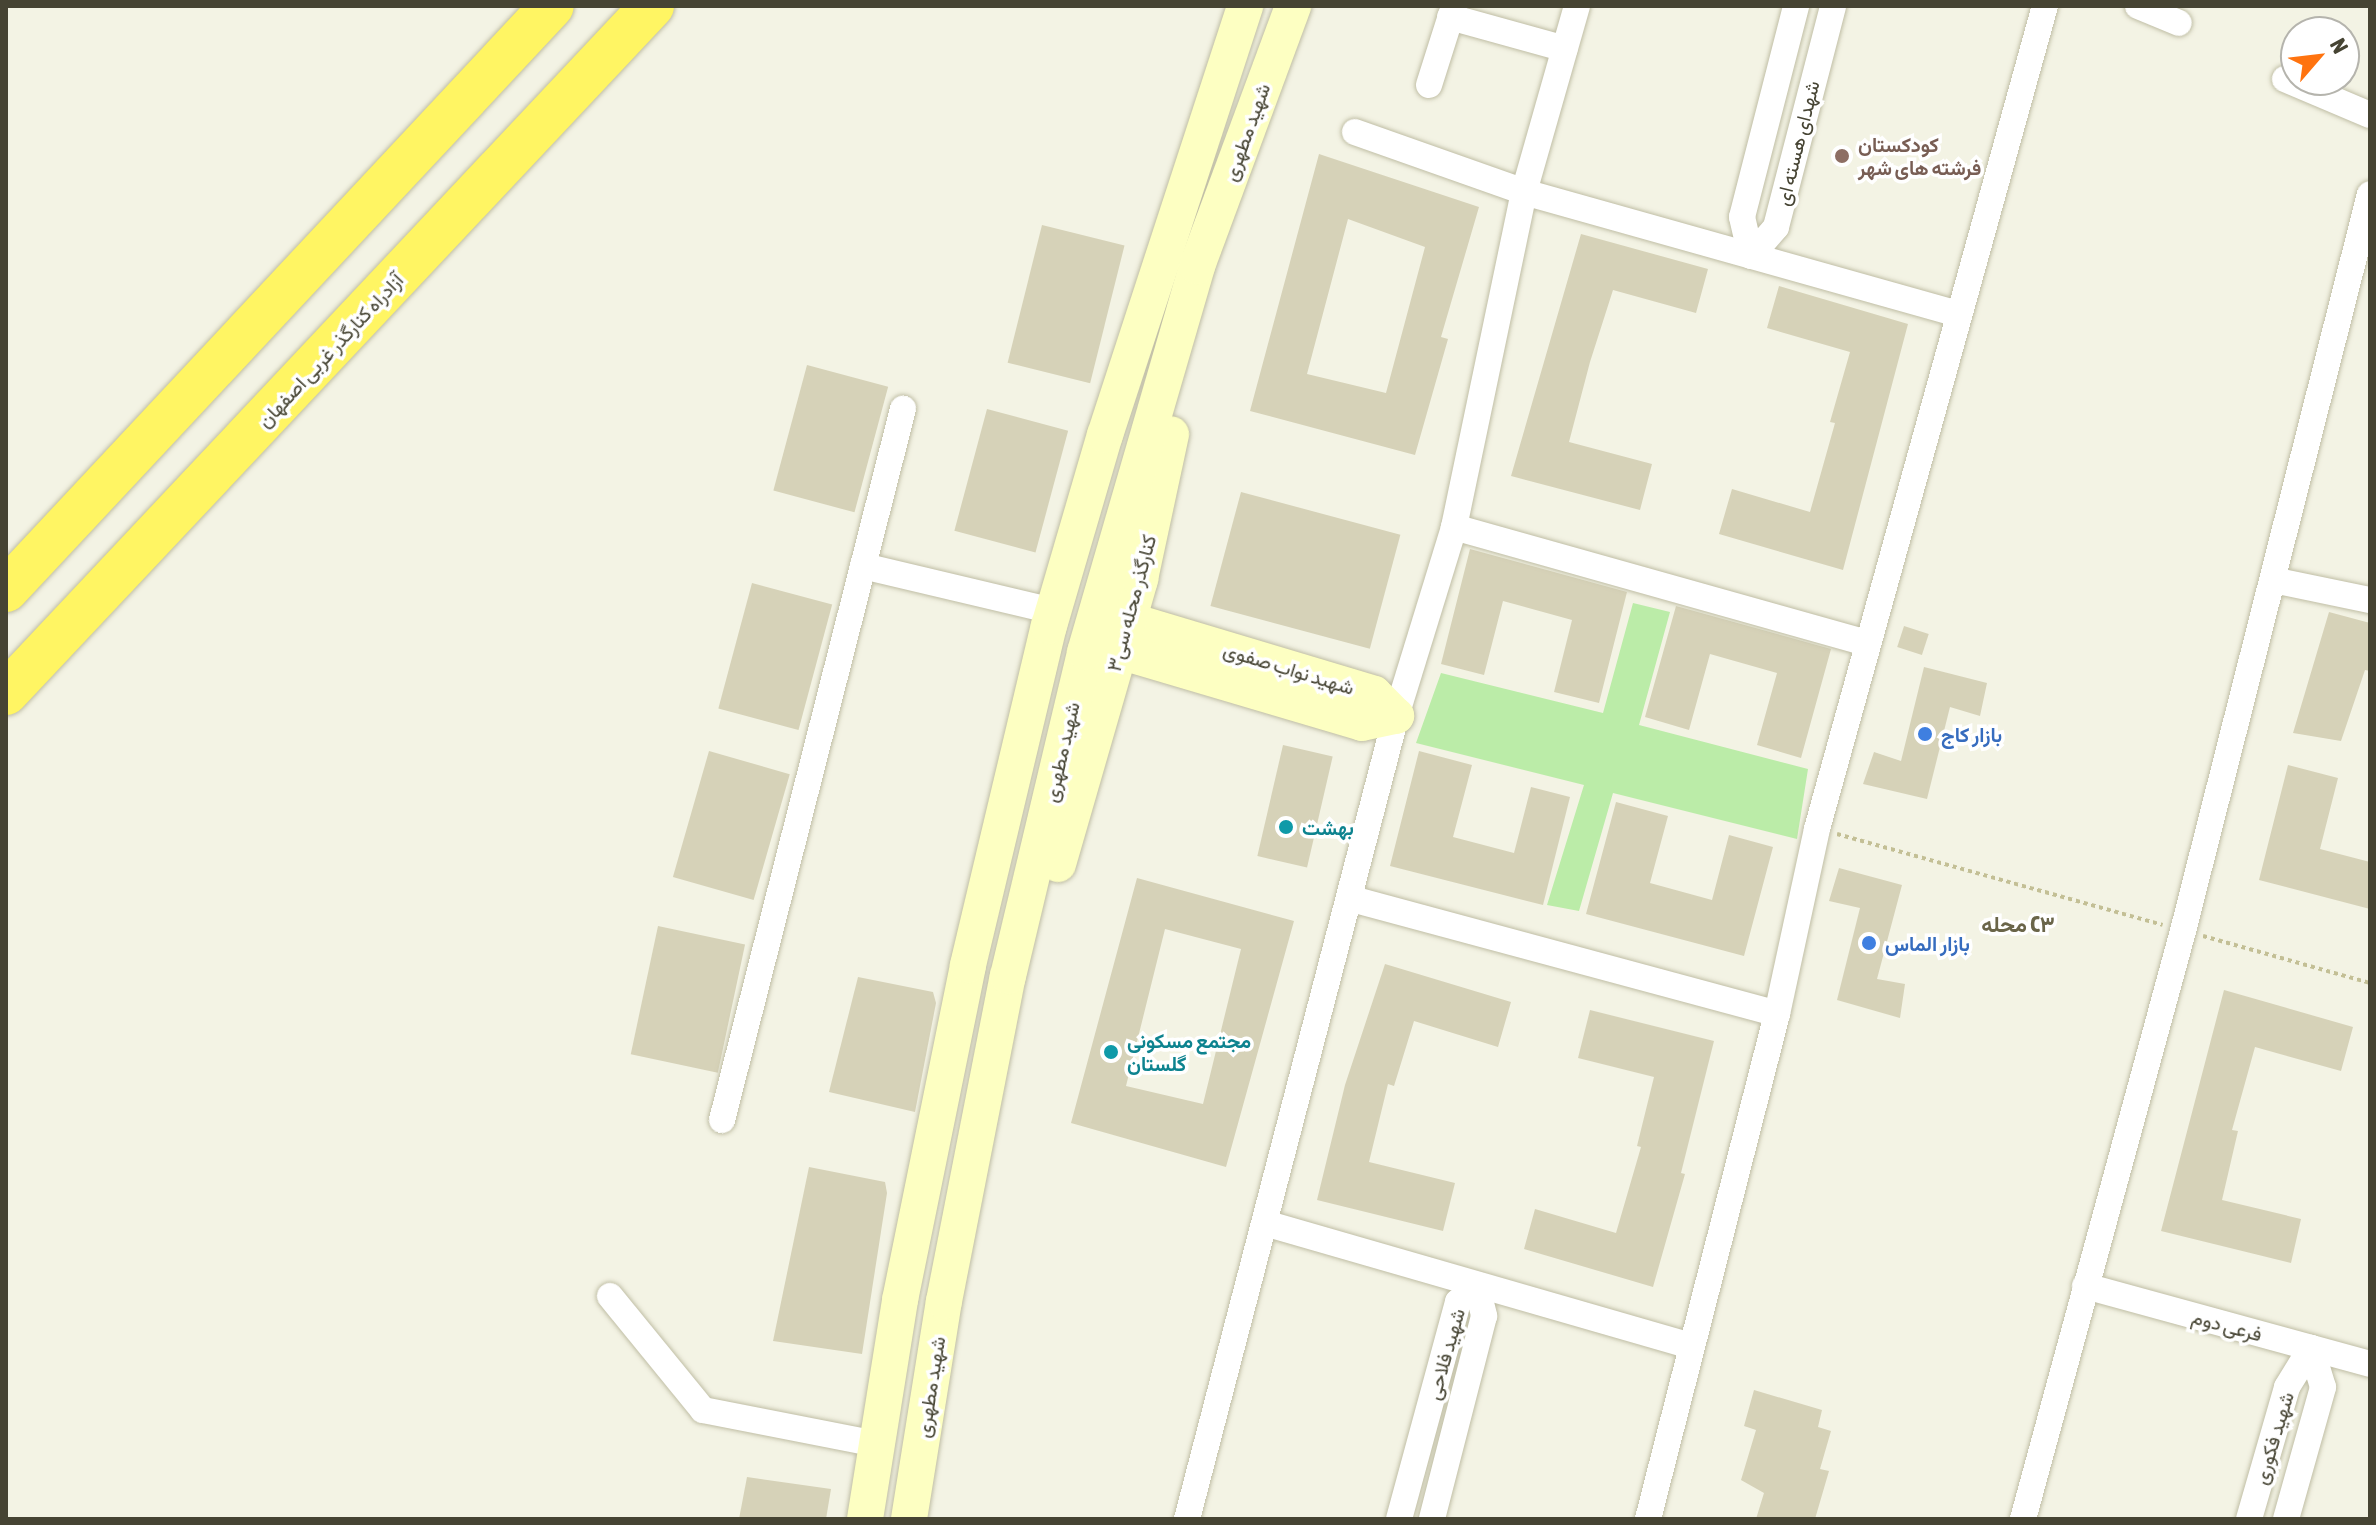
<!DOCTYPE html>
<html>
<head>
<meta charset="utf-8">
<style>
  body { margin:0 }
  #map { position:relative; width:2376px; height:1525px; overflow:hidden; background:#f3f3e4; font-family:"Asap Condensed",Vazirmatn,sans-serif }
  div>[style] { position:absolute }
  .green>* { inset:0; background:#bbeca8 }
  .building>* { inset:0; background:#d6d2b8; transform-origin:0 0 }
  .path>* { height:4px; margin-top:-2px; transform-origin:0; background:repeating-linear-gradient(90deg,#c3bf95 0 4px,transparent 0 8px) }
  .roads { filter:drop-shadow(0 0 2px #c0bea5) drop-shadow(0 0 2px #c0bea5) }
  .street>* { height:26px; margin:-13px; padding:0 13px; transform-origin:13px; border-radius:13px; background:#fff }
  .secondary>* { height:36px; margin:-18px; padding:0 18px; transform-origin:18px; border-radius:18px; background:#fdffc2 }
  .highway>* { height:44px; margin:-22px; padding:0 22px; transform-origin:22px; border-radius:22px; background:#fff563 }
  .dots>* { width:22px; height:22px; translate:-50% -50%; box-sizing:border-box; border:4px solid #fff; border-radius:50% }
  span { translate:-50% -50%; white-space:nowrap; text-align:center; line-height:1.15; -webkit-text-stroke:7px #fff; paint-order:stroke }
  .street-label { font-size:20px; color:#464433 }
  .education-label { font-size:20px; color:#785e54; font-weight:700 }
  .left { translate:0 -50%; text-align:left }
  .shop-label { font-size:20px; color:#366cbe; font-weight:700 }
  .culture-label { font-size:20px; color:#0d838f; font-weight:700 }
  .neighbourhood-label { font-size:22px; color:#6a6549; font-weight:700 }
  .frame { position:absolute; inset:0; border:8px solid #464433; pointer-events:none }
  .north { position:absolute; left:2280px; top:16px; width:80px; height:80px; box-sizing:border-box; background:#fff; border:2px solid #b5b4ad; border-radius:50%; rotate:62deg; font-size:22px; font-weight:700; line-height:32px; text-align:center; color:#464433 }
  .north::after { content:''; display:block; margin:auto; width:28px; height:36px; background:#ff730f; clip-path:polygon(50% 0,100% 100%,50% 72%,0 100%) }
</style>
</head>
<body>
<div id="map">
  <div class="green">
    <i style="clip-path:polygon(1633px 603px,1670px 612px,1639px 725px,1808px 769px,1797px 839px,1613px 793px,1579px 911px,1547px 905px,1584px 785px,1416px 743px,1441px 673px,1603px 713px)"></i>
  </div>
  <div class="building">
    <i style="clip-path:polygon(evenodd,1319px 154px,1479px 207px,1441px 337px,1448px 339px,1415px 455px,1250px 411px,1319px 154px,1348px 219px,1425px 247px,1386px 393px,1307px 374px,1348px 219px)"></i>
    <i style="left:1042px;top:225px;width:85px;height:142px;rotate:14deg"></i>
    <i style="clip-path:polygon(1581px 234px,1708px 269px,1696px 313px,1613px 290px,1590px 362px,1569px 442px,1652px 464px,1640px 510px,1511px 476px)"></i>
    <i style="clip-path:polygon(1779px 286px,1908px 324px,1843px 570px,1719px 534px,1732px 489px,1810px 512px,1835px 423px,1830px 422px,1850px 352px,1767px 328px)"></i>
    <i style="left:807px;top:365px;width:84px;height:130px;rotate:15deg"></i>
    <i style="left:987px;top:409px;width:84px;height:126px;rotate:15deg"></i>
    <i style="left:1241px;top:492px;width:165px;height:118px;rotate:15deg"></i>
    <i style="clip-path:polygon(1470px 549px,1627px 592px,1599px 703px,1554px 692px,1572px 620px,1503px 601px,1484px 675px,1441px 664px)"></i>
    <i style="left:752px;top:583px;width:83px;height:130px;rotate:15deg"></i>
    <i style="clip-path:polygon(1676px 606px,1831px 649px,1801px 758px,1757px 745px,1777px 673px,1710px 654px,1689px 730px,1645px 717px)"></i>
    <i style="clip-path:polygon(2329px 612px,2370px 623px,2370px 671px,2365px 670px,2341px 741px,2293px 733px)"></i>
    <i style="left:1904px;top:626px;width:26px;height:22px;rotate:18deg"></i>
    <i style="clip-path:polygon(1924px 667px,1987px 683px,1980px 716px,1950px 707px,1927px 799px,1863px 784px,1874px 752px,1901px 761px)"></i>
    <i style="left:1283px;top:745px;width:51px;height:114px;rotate:13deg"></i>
    <i style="left:709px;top:751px;width:84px;height:131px;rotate:16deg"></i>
    <i style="clip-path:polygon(1419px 751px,1472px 765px,1453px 837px,1514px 853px,1531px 787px,1570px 797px,1543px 905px,1390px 866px)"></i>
    <i style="clip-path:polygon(2288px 765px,2338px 778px,2320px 849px,2370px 862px,2370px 909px,2259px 880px)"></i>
    <i style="clip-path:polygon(1616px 802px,1668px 816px,1650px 883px,1712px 900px,1729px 835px,1773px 847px,1744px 956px,1586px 914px)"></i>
    <i style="clip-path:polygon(1839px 868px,1902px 885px,1877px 979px,1905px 984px,1900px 1018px,1837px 1000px,1860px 908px,1829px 901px)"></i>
    <i style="clip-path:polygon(evenodd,1137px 878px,1294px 921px,1226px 1167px,1071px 1123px,1137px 878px,1165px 929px,1241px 949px,1203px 1104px,1126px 1086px,1165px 929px)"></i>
    <i style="left:658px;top:926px;width:89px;height:131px;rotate:12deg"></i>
    <i style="clip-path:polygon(1385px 964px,1511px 1002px,1498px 1047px,1414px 1021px,1394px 1086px,1388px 1084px,1369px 1162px,1455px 1183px,1443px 1231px,1317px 1200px,1345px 1085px)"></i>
    <i style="clip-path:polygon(858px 977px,933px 992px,936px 1003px,915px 1112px,829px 1092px)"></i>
    <i style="clip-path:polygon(2224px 990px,2353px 1027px,2341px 1071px,2255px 1047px,2232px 1130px,2238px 1131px,2222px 1200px,2301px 1219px,2291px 1263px,2161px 1231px)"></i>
    <i style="clip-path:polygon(1590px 1010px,1714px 1041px,1681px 1173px,1685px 1174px,1653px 1287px,1524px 1249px,1535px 1209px,1616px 1233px,1641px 1147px,1637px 1146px,1654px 1077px,1578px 1058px)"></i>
    <i style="clip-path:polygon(809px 1167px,885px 1182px,887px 1193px,862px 1354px,773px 1341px)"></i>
    <i style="clip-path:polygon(1754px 1390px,1822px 1410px,1818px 1427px,1831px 1431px,1820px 1469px,1829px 1471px,1815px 1519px,1756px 1519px,1764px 1493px,1741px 1480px,1756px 1430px,1744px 1426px)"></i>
    <i style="clip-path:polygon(747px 1477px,831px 1489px,826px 1519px,739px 1519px)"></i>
  </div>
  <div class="path">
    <i style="left:1837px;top:834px;width:338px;rotate:15.6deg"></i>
    <i style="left:2203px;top:936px;width:173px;rotate:15.7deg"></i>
  </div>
  <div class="roads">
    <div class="street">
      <i style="left:2138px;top:6px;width:44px;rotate:22.5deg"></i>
      <i style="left:1450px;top:17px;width:119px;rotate:15.5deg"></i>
      <i style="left:2285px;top:79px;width:92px;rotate:23deg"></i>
      <i style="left:1429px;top:85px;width:83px;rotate:-72.4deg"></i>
      <i style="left:1355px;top:132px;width:179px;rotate:19.5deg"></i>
      <i style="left:1524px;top:192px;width:451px;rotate:15.7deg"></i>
      <i style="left:1751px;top:256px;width:38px;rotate:-49deg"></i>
      <i style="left:1776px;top:227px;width:228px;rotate:-75.5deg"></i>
      <i style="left:1751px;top:256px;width:40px;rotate:-103deg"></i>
      <i style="left:1742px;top:217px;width:218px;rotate:-75.6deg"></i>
      <i style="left:1454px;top:527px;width:430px;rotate:15.7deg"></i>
      <i style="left:863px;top:566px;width:196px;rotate:13.3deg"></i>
      <i style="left:2273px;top:580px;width:99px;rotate:11.7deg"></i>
      <i style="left:1352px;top:899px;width:440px;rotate:15.1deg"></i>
      <i style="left:722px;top:1120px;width:734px;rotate:-75.72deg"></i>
      <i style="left:1265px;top:1223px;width:444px;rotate:16.1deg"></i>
      <i style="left:2085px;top:1286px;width:295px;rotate:15.3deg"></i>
      <i style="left:610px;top:1296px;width:147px;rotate:50.8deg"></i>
      <i style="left:703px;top:1410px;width:177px;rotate:11.1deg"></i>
      <i style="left:1187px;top:1519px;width:830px;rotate:-75.41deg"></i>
      <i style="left:1396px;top:716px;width:198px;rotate:-72.9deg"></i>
      <i style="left:1454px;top:527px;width:342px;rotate:-78.2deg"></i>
      <i style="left:1524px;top:192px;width:193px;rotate:-74.1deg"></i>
      <i style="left:1399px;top:1519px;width:225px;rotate:-74.8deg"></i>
      <i style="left:1458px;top:1302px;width:24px;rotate:-38deg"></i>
      <i style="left:1477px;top:1287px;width:30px;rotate:76deg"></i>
      <i style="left:1484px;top:1316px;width:210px;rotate:104.4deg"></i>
      <i style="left:1648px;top:1519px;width:521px;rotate:-75.67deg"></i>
      <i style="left:1777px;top:1014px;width:189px;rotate:-77.8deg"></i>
      <i style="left:1817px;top:829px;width:854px;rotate:-74.52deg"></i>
      <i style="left:2023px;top:1519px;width:609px;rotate:-74.78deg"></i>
      <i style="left:2183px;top:931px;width:760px;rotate:-75.76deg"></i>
      <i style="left:2249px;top:1519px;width:137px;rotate:-73.9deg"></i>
      <i style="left:2287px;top:1387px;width:46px;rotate:-58.4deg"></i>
      <i style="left:2286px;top:1519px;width:137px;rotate:-74.3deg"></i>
      <i style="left:2323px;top:1387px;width:41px;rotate:-107.1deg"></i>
    </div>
    <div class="secondary">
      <i style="left:1128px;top:620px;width:257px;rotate:16.7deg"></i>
      <i style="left:1374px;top:694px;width:31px;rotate:45deg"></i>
      <i style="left:1119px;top:651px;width:253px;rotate:16.5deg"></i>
      <i style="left:1362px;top:723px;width:35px;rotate:-12deg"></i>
      <i style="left:1058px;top:864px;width:297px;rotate:-73.9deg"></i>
      <i style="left:1140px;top:579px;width:148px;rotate:-77.9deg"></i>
      <i style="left:865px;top:1519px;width:222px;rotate:-80.9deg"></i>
      <i style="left:900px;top:1300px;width:342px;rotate:-78.5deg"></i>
      <i style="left:968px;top:965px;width:349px;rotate:-76.6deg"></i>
      <i style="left:1049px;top:626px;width:199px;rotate:-73.7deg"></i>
      <i style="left:1105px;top:435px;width:451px;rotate:-71.9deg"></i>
      <i style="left:909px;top:1519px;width:221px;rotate:-80.9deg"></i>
      <i style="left:944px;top:1301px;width:331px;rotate:-78.9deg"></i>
      <i style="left:1008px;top:976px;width:333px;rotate:-76.6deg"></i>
      <i style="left:1085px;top:652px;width:402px;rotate:-73.8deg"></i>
      <i style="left:1197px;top:266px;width:277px;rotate:-69.7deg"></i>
    </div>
    <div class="highway">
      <i style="left:6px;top:590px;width:799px;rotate:-46.93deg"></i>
      <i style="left:6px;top:693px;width:943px;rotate:-46.76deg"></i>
    </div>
  </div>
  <div class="dots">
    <i style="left:1842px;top:156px;background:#8d6e63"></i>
    <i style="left:1925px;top:734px;background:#3f7fe0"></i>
    <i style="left:1286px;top:827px;background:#0f9aa8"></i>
    <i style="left:1869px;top:943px;background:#3f7fe0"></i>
    <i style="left:1111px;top:1052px;background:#0f9aa8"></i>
  </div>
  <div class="street-label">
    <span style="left:1246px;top:132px;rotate:-70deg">شهید مطهری</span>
    <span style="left:1797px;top:143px;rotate:-76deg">شهدای هسته ای</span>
    <span style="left:330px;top:350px;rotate:-47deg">آزادراه کنارگذر غربی اصفهان</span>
    <span style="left:1131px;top:603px;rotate:-75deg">کنارگذر محله سی۳</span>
    <span style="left:1289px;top:668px;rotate:17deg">شهید نواب صفوی</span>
    <span style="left:1061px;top:752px;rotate:-77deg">شهید مطهری</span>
    <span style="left:2227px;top:1325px;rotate:15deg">فرعی دوم</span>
    <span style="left:1445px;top:1354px;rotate:-74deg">شهید فلاحی</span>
    <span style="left:930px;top:1387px;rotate:-81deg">شهید مطهری</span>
    <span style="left:2273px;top:1438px;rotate:-73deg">شهید فکوری</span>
  </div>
  <div class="education-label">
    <span class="left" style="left:1858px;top:156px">کودکستان<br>فرشته های شهر</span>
  </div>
  <div class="shop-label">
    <span class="left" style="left:1941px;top:734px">بازار کاج</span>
    <span class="left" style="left:1885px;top:943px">بازار الماس</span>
  </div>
  <div class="culture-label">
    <span class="left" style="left:1302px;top:827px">بهشت</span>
    <span class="left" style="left:1127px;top:1052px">مجتمع مسکونی<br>گلستان</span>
  </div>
  <div class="neighbourhood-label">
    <span style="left:2018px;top:925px">محله C۳</span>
  </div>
  <div class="frame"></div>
  <div class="north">N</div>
</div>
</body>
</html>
